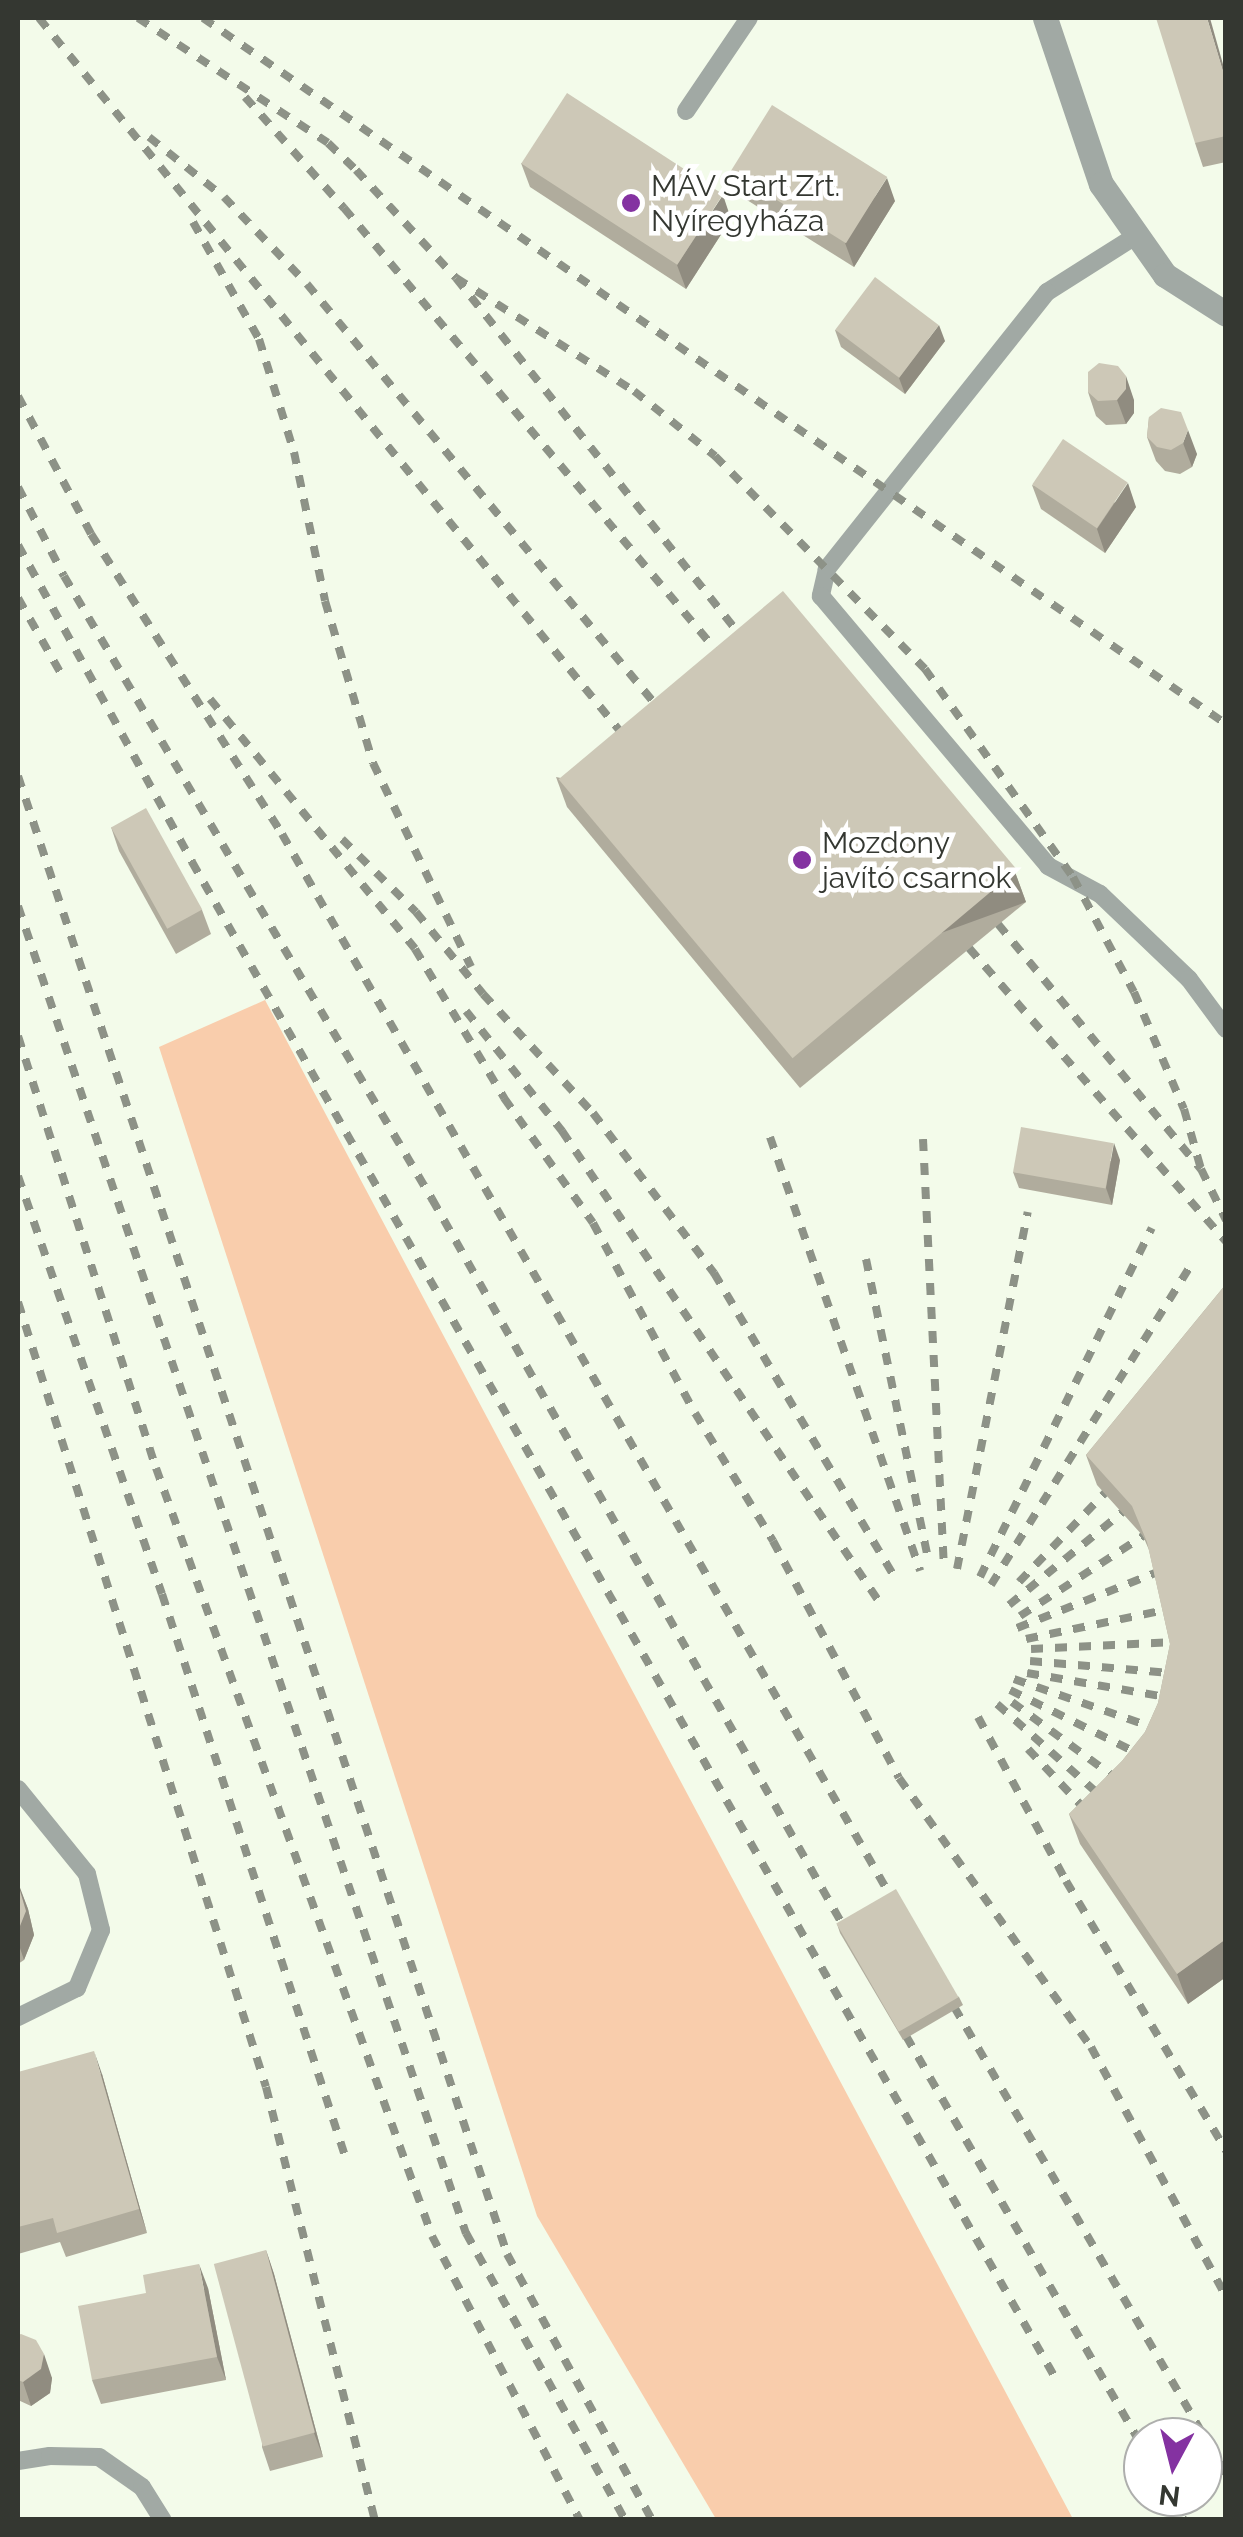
<!DOCTYPE html>
<html>
<head>
<meta charset="utf-8">
<style>
  body { margin:0 }
  #map { position:relative; width:1243px; height:2537px; overflow:hidden; background:#f3fbea; font-family:Raleway,sans-serif }
  div>[style] { position:absolute }
  .green>* { inset:0; background:#f9cdac }
  .service>* { height:18px; margin:-9px; padding:0 9px; transform-origin:9px; border-radius:9px; background:#a1a9a4 }
  .minor>* { height:25px; margin:-12.5px; padding:0 12.5px; transform-origin:12.5px; border-radius:12.5px; background:#a1a9a4 }
  .rail>* { height:8px; margin-top:-4px; transform-origin:0; background:repeating-linear-gradient(90deg,#8d9287 0 12px,transparent 0 24px) }
  .wall>* { inset:0; background:#b0ac9d }
  .shaded-wall>* { inset:0; background:#908c80; transform-origin:0 0 }
  .building>* { inset:0; background:#cdc8b7; transform-origin:0 0 }
  .dots>* { width:28px; height:28px; translate:-50% -50%; box-sizing:border-box; border:5px solid #fff; border-radius:50% }
  span { translate:-50% -50%; white-space:nowrap; text-align:center; line-height:1.15; -webkit-text-stroke:9px #fff; paint-order:stroke }
  .poi-label { font-size:30px; color:#343731 }
  .left { translate:0 -50%; text-align:left }
  .frame { position:absolute; inset:0; border:20px solid #343731; pointer-events:none }
  .north { position:absolute; left:1123px; top:2417px; width:100px; height:100px; box-sizing:border-box; background:#fff; border:2px solid #aeafad; border-radius:50%; rotate:187deg; font-size:28px; font-weight:700; line-height:40px; text-align:center; color:#343731 }
  .north::after { content:''; display:block; margin:auto; width:35px; height:45px; background:#8432a1; clip-path:polygon(50% 0,100% 100%,50% 72%,0 100%) }
</style>
</head>
<body>
<div id="map">
  <div class="green">
    <i style="clip-path:polygon(265px 1000px,1073px 2519px,716px 2519px,537px 2216px,159px 1047px)"></i>
  </div>
  <div class="service">
    <i style="left:686px;top:111px;width:112px;rotate:-55.9deg"></i>
    <i style="left:1134px;top:237px;width:103px;rotate:147.7deg"></i>
    <i style="left:1047px;top:292px;width:354px;rotate:128.5deg"></i>
    <i style="left:827px;top:569px;width:28px;rotate:103deg"></i>
    <i style="left:821px;top:596px;width:353px;rotate:49.9deg"></i>
    <i style="left:1048px;top:866px;width:59px;rotate:28.3deg"></i>
    <i style="left:1100px;top:894px;width:123px;rotate:43.7deg"></i>
    <i style="left:1189px;top:979px;width:62px;rotate:53.5deg"></i>
    <i style="left:18px;top:1789px;width:109px;rotate:50.9deg"></i>
    <i style="left:87px;top:1874px;width:58px;rotate:76deg"></i>
    <i style="left:101px;top:1930px;width:63px;rotate:112.5deg"></i>
    <i style="left:77px;top:1988px;width:66px;rotate:153.8deg"></i>
    <i style="left:18px;top:2461px;width:32px;rotate:-9deg"></i>
    <i style="left:50px;top:2456px;width:49px;rotate:1.2deg"></i>
    <i style="left:99px;top:2457px;width:52px;rotate:34.9deg"></i>
    <i style="left:142px;top:2487px;width:39px;rotate:58deg"></i>
  </div>
  <div class="minor">
    <i style="left:1045px;top:18px;width:175px;rotate:71.4deg"></i>
    <i style="left:1101px;top:184px;width:111px;rotate:54.9deg"></i>
    <i style="left:1165px;top:275px;width:72px;rotate:32.6deg"></i>
  </div>
  <div class="rail">
    <i style="left:39px;top:18px;width:940px;rotate:50.83deg"></i>
    <i style="left:138px;top:18px;width:227px;rotate:33.3deg"></i>
    <i style="left:328px;top:143px;width:39px;rotate:44deg"></i>
    <i style="left:356px;top:170px;width:147px;rotate:47.2deg"></i>
    <i style="left:456px;top:278px;width:477px;rotate:51.5deg"></i>
    <i style="left:203px;top:18px;width:1243px;rotate:34.61deg"></i>
    <i style="left:245px;top:97px;width:149px;rotate:48.3deg"></i>
    <i style="left:344px;top:208px;width:601px;rotate:49.93deg"></i>
    <i style="left:149px;top:137px;width:96px;rotate:38.7deg"></i>
    <i style="left:224px;top:197px;width:120px;rotate:46.3deg"></i>
    <i style="left:307px;top:284px;width:569px;rotate:50.35deg"></i>
    <i style="left:193px;top:222px;width:134px;rotate:60.6deg"></i>
    <i style="left:259px;top:339px;width:118px;rotate:72.8deg"></i>
    <i style="left:294px;top:452px;width:152px;rotate:78.2deg"></i>
    <i style="left:325px;top:601px;width:169px;rotate:73.5deg"></i>
    <i style="left:373px;top:763px;width:226px;rotate:64.3deg"></i>
    <i style="left:456px;top:278px;width:211px;rotate:32.4deg"></i>
    <i style="left:634px;top:391px;width:104px;rotate:38.7deg"></i>
    <i style="left:715px;top:456px;width:299px;rotate:45.4deg"></i>
    <i style="left:925px;top:669px;width:255px;rotate:54.6deg"></i>
    <i style="left:1073px;top:877px;width:130px;rotate:62.1deg"></i>
    <i style="left:1134px;top:992px;width:127px;rotate:66.9deg"></i>
    <i style="left:1184px;top:1109px;width:62px;rotate:74.2deg"></i>
    <i style="left:18px;top:396px;width:156px;rotate:62.1deg"></i>
    <i style="left:91px;top:534px;width:356px;rotate:57.5deg"></i>
    <i style="left:282px;top:834px;width:1247px;rotate:60.19deg"></i>
    <i style="left:18px;top:487px;width:100px;rotate:62.7deg"></i>
    <i style="left:64px;top:576px;width:724px;rotate:59.43deg"></i>
    <i style="left:432px;top:1199px;width:857px;rotate:60.5deg"></i>
    <i style="left:18px;top:545px;width:362px;rotate:61.2deg"></i>
    <i style="left:192px;top:862px;width:1750px;rotate:60.34deg"></i>
    <i style="left:18px;top:598px;width:93px;rotate:60.4deg"></i>
    <i style="left:210px;top:699px;width:323px;rotate:50.6deg"></i>
    <i style="left:415px;top:949px;width:174px;rotate:59.1deg"></i>
    <i style="left:504px;top:1098px;width:153px;rotate:54.5deg"></i>
    <i style="left:593px;top:1223px;width:216px;rotate:61.8deg"></i>
    <i style="left:695px;top:1413px;width:150px;rotate:58.6deg"></i>
    <i style="left:773px;top:1541px;width:268px;rotate:62deg"></i>
    <i style="left:899px;top:1778px;width:330px;rotate:54.5deg"></i>
    <i style="left:1091px;top:2047px;width:284px;rotate:61.6deg"></i>
    <i style="left:18px;top:776px;width:1557px;rotate:71.69deg"></i>
    <i style="left:507px;top:2254px;width:303px;rotate:61.4deg"></i>
    <i style="left:342px;top:839px;width:104px;rotate:44.6deg"></i>
    <i style="left:416px;top:912px;width:106px;rotate:50.7deg"></i>
    <i style="left:483px;top:994px;width:162px;rotate:47.3deg"></i>
    <i style="left:593px;top:1113px;width:201px;rotate:52.9deg"></i>
    <i style="left:714px;top:1273px;width:358px;rotate:59.3deg"></i>
    <i style="left:18px;top:906px;width:1401px;rotate:71.35deg"></i>
    <i style="left:466px;top:2233px;width:328px;rotate:61deg"></i>
    <i style="left:998px;top:924px;width:318px;rotate:50.4deg"></i>
    <i style="left:1201px;top:1169px;width:57px;rotate:63.9deg"></i>
    <i style="left:969px;top:948px;width:390px;rotate:48.8deg"></i>
    <i style="left:466px;top:1011px;width:154px;rotate:51.3deg"></i>
    <i style="left:562px;top:1131px;width:566px;rotate:56.03deg"></i>
    <i style="left:18px;top:1036px;width:454px;rotate:72.3deg"></i>
    <i style="left:156px;top:1468px;width:816px;rotate:70.23deg"></i>
    <i style="left:432px;top:2236px;width:320px;rotate:62.5deg"></i>
    <i style="left:770px;top:1137px;width:459px;rotate:70.9deg"></i>
    <i style="left:923px;top:1139px;width:430px;rotate:87.2deg"></i>
    <i style="left:18px;top:1176px;width:442px;rotate:71deg"></i>
    <i style="left:162px;top:1594px;width:591px;rotate:71.96deg"></i>
    <i style="left:866px;top:1259px;width:305px;rotate:78.3deg"></i>
    <i style="left:18px;top:1302px;width:823px;rotate:72.47deg"></i>
    <i style="left:266px;top:2087px;width:447px;rotate:75.9deg"></i>
    <i style="left:957px;top:1569px;width:364px;rotate:-78.8deg"></i>
    <i style="left:980px;top:1577px;width:389px;rotate:-63.8deg"></i>
    <i style="left:1019px;top:1582px;width:125px;rotate:-46deg"></i>
    <i style="left:991px;top:1585px;width:380px;rotate:-58deg"></i>
    <i style="left:1009px;top:1605px;width:149px;rotate:-39.3deg"></i>
    <i style="left:1020px;top:1616px;width:147px;rotate:-33deg"></i>
    <i style="left:1017px;top:1628px;width:152px;rotate:-21.7deg"></i>
    <i style="left:1026px;top:1639px;width:146px;rotate:-11.8deg"></i>
    <i style="left:1031px;top:1649px;width:144px;rotate:-2.8deg"></i>
    <i style="left:1030px;top:1661px;width:152px;rotate:4.9deg"></i>
    <i style="left:1027px;top:1673px;width:152px;rotate:9.8deg"></i>
    <i style="left:1014px;top:1679px;width:164px;rotate:19.2deg"></i>
    <i style="left:1010px;top:1690px;width:160px;rotate:26.4deg"></i>
    <i style="left:1012px;top:1702px;width:150px;rotate:36.3deg"></i>
    <i style="left:997px;top:1704px;width:155px;rotate:41.6deg"></i>
    <i style="left:978px;top:1717px;width:186px;rotate:61.8deg"></i>
    <i style="left:1066px;top:1881px;width:314px;rotate:59.3deg"></i>
    <i style="left:1028px;top:1749px;width:100px;rotate:46.6deg"></i>
    <i style="left:942px;top:1986px;width:565px;rotate:59.8deg"></i>
    <i style="left:894px;top:2015px;width:499px;rotate:60.1deg"></i>
    <i style="left:1171px;top:2497px;width:26px;rotate:61deg"></i>
  </div>
  <div class="wall">
    <i style="clip-path:polygon(1226px 75px,1226px 162px,1203px 167px,1195px 143px)"></i>
    <i style="clip-path:polygon(521px 163px,731px 219px,686px 289px,530px 187px)"></i>
    <i style="clip-path:polygon(730px 171px,895px 201px,854px 267px,739px 195px)"></i>
    <i style="clip-path:polygon(835px 330px,945px 341px,905px 394px,841px 347px)"></i>
    <i style="clip-path:polygon(1088px 392px,1134px 400px,1134px 413px,1126px 424px,1106px 425px,1096px 416px)"></i>
    <i style="clip-path:polygon(1149px 417px,1197px 454px,1192px 467px,1180px 474px,1165px 471px,1156px 461px,1147px 437px)"></i>
    <i style="clip-path:polygon(1032px 485px,1136px 507px,1105px 553px,1041px 509px)"></i>
    <i style="clip-path:polygon(556px 777px,1015px 872px,1026px 902px,800px 1088px,567px 807px)"></i>
    <i style="clip-path:polygon(111px 827px,202px 910px,211px 934px,176px 954px,119px 851px)"></i>
    <i style="clip-path:polygon(1120px 1160px,1112px 1205px,1019px 1188px,1013px 1172px)"></i>
    <i style="clip-path:polygon(1226px 1284px,1226px 1977px,1188px 2004px,1080px 1844px,1069px 1814px,1122px 1761px,1145px 1732px,1158px 1703px,1170px 1644px,1149px 1550px,1143px 1536px,1097px 1485px,1086px 1455px)"></i>
    <i style="clip-path:polygon(18px 1884px,28px 1909px,34px 1935px,24px 1960px,18px 1964px)"></i>
    <i style="clip-path:polygon(837px 1924px,959px 1997px,963px 2005px,903px 2040px,840px 1933px)"></i>
    <i style="clip-path:polygon(18px 2072px,102px 2074px,147px 2233px,66px 2257px,60px 2242px,18px 2254px)"></i>
    <i style="clip-path:polygon(266px 2250px,274px 2274px,323px 2457px,270px 2471px,262px 2447px)"></i>
    <i style="clip-path:polygon(208px 2288px,226px 2380px,101px 2404px,92px 2380px)"></i>
    <i style="clip-path:polygon(18px 2335px,52px 2378px,50px 2393px,31px 2406px,18px 2400px)"></i>
  </div>
  <div class="shaded-wall">
    <i style="clip-path:polygon(1207px 18px,1210px 18px,1226px 75px,1226px 82px)"></i>
    <i style="clip-path:polygon(887px 178px,895px 201px,854px 267px,845px 243px)"></i>
    <i style="clip-path:polygon(723px 195px,731px 219px,686px 289px,677px 265px)"></i>
    <i style="clip-path:polygon(939px 325px,945px 341px,905px 394px,899px 378px)"></i>
    <i style="clip-path:polygon(1126px 376px,1134px 400px,1134px 413px,1126px 424px,1117px 400px)"></i>
    <i style="clip-path:polygon(1188px 430px,1197px 454px,1192px 467px,1183px 443px)"></i>
    <i style="clip-path:polygon(1128px 483px,1136px 507px,1105px 553px,1097px 529px)"></i>
    <i style="left:1015px;top:872px;width:32px;height:293px;rotate:70deg"></i>
    <i style="clip-path:polygon(1114px 1143px,1120px 1160px,1112px 1205px,1106px 1188px)"></i>
    <i style="clip-path:polygon(19px 1885px,28px 1909px,34px 1935px,24px 1960px,18px 1942px)"></i>
    <i style="clip-path:polygon(1226px 1939px,1226px 1977px,1188px 2004px,1177px 1974px)"></i>
    <i style="clip-path:polygon(94px 2051px,102px 2074px,147px 2233px,139px 2209px)"></i>
    <i style="clip-path:polygon(266px 2250px,274px 2274px,323px 2457px,314px 2433px)"></i>
    <i style="clip-path:polygon(199px 2264px,208px 2288px,226px 2380px,217px 2357px)"></i>
    <i style="clip-path:polygon(44px 2354px,52px 2378px,50px 2393px,31px 2406px,23px 2382px)"></i>
  </div>
  <div class="building">
    <i style="clip-path:polygon(1156px 18px,1207px 18px,1226px 81px,1226px 136px,1195px 143px)"></i>
    <i style="left:567px;top:93px;width:186px;height:84px;rotate:33deg"></i>
    <i style="left:772px;top:105px;width:136px;height:78px;rotate:32deg"></i>
    <i style="left:875px;top:277px;width:80px;height:66px;rotate:37deg"></i>
    <i style="clip-path:polygon(1099px 363px,1118px 366px,1126px 376px,1126px 389px,1117px 400px,1098px 401px,1088px 392px,1088px 372px)"></i>
    <i style="clip-path:polygon(1161px 408px,1181px 412px,1188px 430px,1183px 443px,1171px 450px,1157px 447px,1147px 437px,1149px 417px)"></i>
    <i style="left:1063px;top:439px;width:78px;height:55px;rotate:34deg"></i>
    <i style="left:783px;top:591px;width:364px;height:293px;rotate:50deg"></i>
    <i style="left:146px;top:808px;width:116px;height:40px;rotate:61deg"></i>
    <i style="left:1021px;top:1127px;width:94px;height:46px;rotate:10deg"></i>
    <i style="clip-path:polygon(1226px 1284px,1226px 1939px,1177px 1974px,1069px 1814px,1122px 1761px,1145px 1732px,1158px 1703px,1170px 1644px,1147px 1542px,1132px 1506px,1086px 1455px)"></i>
    <i style="clip-path:polygon(18px 1884px,26px 1911px,18px 1931px)"></i>
    <i style="left:896px;top:1889px;width:125px;height:69px;rotate:60deg"></i>
    <i style="clip-path:polygon(94px 2051px,139px 2209px,57px 2233px,53px 2218px,18px 2227px,18px 2072px)"></i>
    <i style="left:266px;top:2250px;width:189px;height:54px;rotate:75deg"></i>
    <i style="clip-path:polygon(199px 2264px,217px 2357px,92px 2380px,78px 2306px,146px 2293px,143px 2275px)"></i>
    <i style="clip-path:polygon(21px 2334px,36px 2340px,44px 2354px,41px 2369px,23px 2382px,18px 2380px,18px 2335px)"></i>
    <i style="clip-path:polygon(89px 2517px,94px 2520px,64px 2520px,65px 2519px)"></i>
  </div>
  <div class="dots">
    <i style="left:631px;top:203px;background:#8432a1"></i>
    <i style="left:802px;top:860px;background:#8432a1"></i>
  </div>
  <div class="poi-label">
    <span class="left" style="left:651px;top:203px">MÁV Start Zrt.<br>Nyíregyháza</span>
    <span class="left" style="left:822px;top:860px">Mozdony<br>javító csarnok</span>
  </div>
  <div class="frame"></div>
  <div class="north">N</div>
</div>
</body>
</html>
